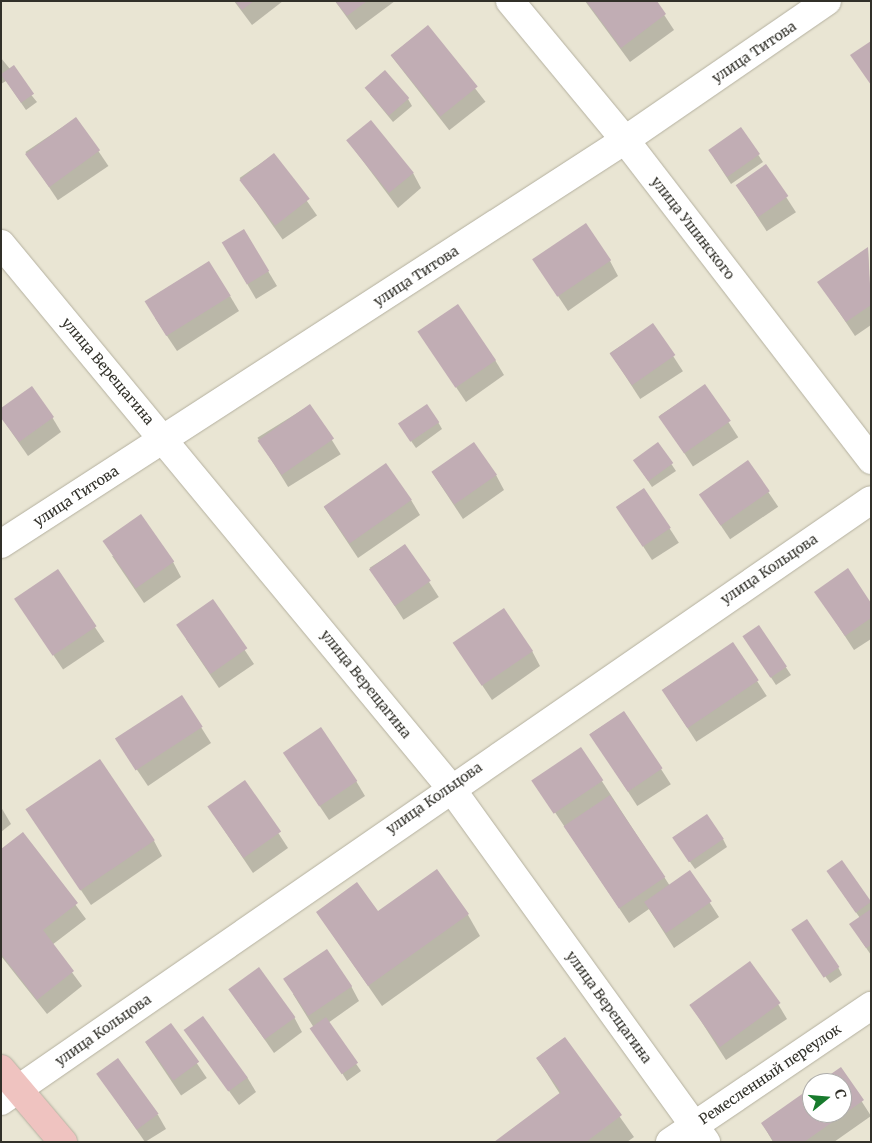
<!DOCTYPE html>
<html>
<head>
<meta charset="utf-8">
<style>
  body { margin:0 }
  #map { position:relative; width:872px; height:1143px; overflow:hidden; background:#e9e5d3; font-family:Merriweather,serif }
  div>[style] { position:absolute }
  .shadow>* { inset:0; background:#0003; transform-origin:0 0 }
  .building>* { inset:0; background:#c1adb4; transform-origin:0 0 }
  .roads { filter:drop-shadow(0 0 1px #b4b09f) drop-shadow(0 0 1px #b4b09f) }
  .minor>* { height:28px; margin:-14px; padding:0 14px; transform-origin:14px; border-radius:14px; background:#fff }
  .major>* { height:28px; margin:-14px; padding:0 14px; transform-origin:14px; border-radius:14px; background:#efc3c0 }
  span { translate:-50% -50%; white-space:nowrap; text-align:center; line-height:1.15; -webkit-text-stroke:4px #fff; paint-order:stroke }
  .street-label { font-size:14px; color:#313029 }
  .frame { position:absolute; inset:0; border:2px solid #313029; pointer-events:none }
  .north { position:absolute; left:802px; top:1073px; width:50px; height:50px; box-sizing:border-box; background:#fff; border:1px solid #adaca9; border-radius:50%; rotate:73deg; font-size:14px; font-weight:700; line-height:20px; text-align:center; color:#313029 }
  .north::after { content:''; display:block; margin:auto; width:18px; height:22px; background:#187b2d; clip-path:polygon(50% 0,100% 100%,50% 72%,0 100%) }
</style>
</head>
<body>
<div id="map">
  <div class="shadow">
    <i style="clip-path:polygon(234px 1px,283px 1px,252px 25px)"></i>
    <i style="clip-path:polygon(335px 1px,395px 1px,356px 30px)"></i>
    <i style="clip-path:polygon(585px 1px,655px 1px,674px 30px,630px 62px)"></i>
    <i style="left:427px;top:27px;width:95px;height:46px;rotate:52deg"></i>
    <i style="clip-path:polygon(1px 58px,37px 102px,26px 110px,6px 81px,1px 84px)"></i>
    <i style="clip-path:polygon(370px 94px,408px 99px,412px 106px,393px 122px)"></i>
    <i style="left:76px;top:118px;width:58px;height:61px;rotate:56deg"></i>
    <i style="clip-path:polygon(741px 129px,763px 162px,731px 184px,714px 158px)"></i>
    <i style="clip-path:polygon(348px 141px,413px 173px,421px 188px,398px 208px)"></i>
    <i style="left:274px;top:154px;width:75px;height:42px;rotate:55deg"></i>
    <i style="left:766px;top:166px;width:55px;height:35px;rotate:57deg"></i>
    <i style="clip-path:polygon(868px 249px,871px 325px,855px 336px,819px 282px)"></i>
    <i style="clip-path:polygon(232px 258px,268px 271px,277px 286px,256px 299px)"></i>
    <i style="clip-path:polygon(534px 260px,610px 261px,618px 276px,568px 311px)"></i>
    <i style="clip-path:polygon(230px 296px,239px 311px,177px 351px,155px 318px)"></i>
    <i style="left:653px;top:325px;width:55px;height:51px;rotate:57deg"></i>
    <i style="clip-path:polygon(419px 332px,495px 360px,504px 375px,466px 402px)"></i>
    <i style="left:705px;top:386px;width:61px;height:54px;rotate:57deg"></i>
    <i style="left:310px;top:405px;width:58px;height:62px;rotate:58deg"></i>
    <i style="clip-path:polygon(1px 417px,52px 417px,61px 432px,28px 456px)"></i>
    <i style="clip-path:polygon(438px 422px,442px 429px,416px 448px,404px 431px)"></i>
    <i style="clip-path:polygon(658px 444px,676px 471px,652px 487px,639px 467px)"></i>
    <i style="left:748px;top:462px;width:54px;height:58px;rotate:56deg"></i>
    <i style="clip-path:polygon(432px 472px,496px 475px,504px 490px,463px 519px)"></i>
    <i style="left:644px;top:489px;width:64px;height:32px;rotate:57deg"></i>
    <i style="clip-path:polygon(411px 500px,420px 515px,358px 558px,324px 507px)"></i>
    <i style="left:405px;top:545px;width:62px;height:42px;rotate:57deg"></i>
    <i style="clip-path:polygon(112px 556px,173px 562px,181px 577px,144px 603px)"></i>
    <i style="left:57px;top:571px;width:85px;height:50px;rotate:56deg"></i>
    <i style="clip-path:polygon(816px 592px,871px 605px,871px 639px,854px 650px)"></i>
    <i style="clip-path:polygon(212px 601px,254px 664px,219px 688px,186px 639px)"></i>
    <i style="clip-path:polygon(759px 627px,791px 675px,776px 685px,749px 644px)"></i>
    <i style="left:733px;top:644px;width:62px;height:84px;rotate:57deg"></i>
    <i style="clip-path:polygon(532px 651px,540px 666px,492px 700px,464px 658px)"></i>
    <i style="clip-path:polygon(182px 697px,211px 743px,148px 786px,127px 755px)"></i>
    <i style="left:624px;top:712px;width:86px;height:40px;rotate:57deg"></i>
    <i style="clip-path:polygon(581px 749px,670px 886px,690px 872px,719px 917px,674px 948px,649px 909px,629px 923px,534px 781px)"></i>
    <i style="clip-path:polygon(294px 768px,356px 781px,365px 796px,329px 820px)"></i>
    <i style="clip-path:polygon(245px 782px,288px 848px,253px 873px,218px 821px)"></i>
    <i style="clip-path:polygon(1px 807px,11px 824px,1px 832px)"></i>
    <i style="clip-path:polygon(37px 825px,154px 841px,162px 856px,91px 905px)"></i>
    <i style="clip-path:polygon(23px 834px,86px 919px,52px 945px,82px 986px,47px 1014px,1px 956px,1px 851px)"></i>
    <i style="clip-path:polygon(723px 839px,727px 847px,695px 869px,678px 845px)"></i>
    <i style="clip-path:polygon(842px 862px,871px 904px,871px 955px,860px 939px,860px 918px,832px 878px)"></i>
    <i style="clip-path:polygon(317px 912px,468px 915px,480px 936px,382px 1006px)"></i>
    <i style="clip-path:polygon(798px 937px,838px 967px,842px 975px,830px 983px)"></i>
    <i style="clip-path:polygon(351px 986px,359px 1001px,328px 1023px,361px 1071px,347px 1081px,293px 994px)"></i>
    <i style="clip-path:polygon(230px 990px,294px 1017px,302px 1032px,274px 1053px)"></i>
    <i style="clip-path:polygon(690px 1004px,778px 1004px,787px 1019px,726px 1060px)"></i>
    <i style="left:171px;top:1025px;width:64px;height:31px;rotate:56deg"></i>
    <i style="clip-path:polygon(186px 1031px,247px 1077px,256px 1092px,239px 1105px)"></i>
    <i style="clip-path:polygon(564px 1038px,634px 1137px,627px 1142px,496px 1142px,560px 1094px,537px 1058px)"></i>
    <i style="clip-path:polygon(841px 1069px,871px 1116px,834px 1142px,773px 1142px,762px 1123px,812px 1089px,812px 1113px,842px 1113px,842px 1083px,820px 1083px)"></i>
    <i style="clip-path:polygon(98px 1074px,158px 1115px,166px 1129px,145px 1142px)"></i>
  </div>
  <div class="building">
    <i style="clip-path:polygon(235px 1px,254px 1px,242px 10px)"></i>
    <i style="clip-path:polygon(335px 1px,367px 1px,347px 16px)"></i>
    <i style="clip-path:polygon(586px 1px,657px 1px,666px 14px,621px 48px)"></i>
    <i style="left:428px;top:25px;width:79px;height:48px;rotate:51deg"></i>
    <i style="clip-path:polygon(871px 41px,871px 85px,850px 55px)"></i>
    <i style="left:14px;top:65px;width:35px;height:16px;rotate:55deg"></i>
    <i style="left:385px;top:70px;width:37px;height:27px;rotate:49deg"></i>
    <i style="left:76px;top:117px;width:41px;height:63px;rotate:54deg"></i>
    <i style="left:371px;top:120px;width:68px;height:32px;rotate:51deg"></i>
    <i style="left:741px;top:127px;width:33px;height:40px;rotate:55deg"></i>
    <i style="left:274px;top:153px;width:58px;height:44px;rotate:52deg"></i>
    <i style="left:766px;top:164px;width:39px;height:37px;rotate:55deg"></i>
    <i style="left:586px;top:223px;width:45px;height:65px;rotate:56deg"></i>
    <i style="left:244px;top:229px;width:49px;height:26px;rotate:59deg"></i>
    <i style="clip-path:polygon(868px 247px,871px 305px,846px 322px,817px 282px)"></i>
    <i style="left:209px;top:261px;width:41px;height:76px;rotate:58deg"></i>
    <i style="left:458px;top:304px;width:68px;height:49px;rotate:56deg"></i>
    <i style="left:653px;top:323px;width:39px;height:53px;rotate:55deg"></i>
    <i style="left:705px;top:384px;width:45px;height:57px;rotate:55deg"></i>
    <i style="clip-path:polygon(32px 386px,54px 417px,19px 442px,1px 418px,1px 408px)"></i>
    <i style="left:310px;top:404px;width:42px;height:64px;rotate:55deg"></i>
    <i style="left:427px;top:404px;width:22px;height:35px;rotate:56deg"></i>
    <i style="left:474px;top:442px;width:40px;height:52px;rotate:55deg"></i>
    <i style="left:658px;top:442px;width:26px;height:31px;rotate:54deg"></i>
    <i style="left:748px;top:460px;width:38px;height:60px;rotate:55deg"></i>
    <i style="left:386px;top:463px;width:45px;height:76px;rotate:55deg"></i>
    <i style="left:644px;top:488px;width:48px;height:34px;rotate:56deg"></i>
    <i style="left:141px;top:514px;width:58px;height:47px;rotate:55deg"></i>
    <i style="left:405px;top:544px;width:45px;height:44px;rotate:55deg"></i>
    <i style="clip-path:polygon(848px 568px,871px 603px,871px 618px,845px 636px,814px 592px)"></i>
    <i style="left:58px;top:569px;width:69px;height:53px;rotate:56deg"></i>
    <i style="left:213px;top:599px;width:60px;height:45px;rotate:55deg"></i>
    <i style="left:504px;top:608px;width:52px;height:62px;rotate:56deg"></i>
    <i style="left:759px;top:625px;width:50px;height:20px;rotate:56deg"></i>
    <i style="left:733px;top:642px;width:46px;height:86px;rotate:56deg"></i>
    <i style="left:182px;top:695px;width:38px;height:80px;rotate:57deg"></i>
    <i style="left:624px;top:711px;width:69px;height:42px;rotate:56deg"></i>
    <i style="left:321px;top:727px;width:65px;height:46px;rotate:56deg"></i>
    <i style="left:581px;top:747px;width:40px;height:60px;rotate:56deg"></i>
    <i style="left:100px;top:759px;width:98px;height:90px;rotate:56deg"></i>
    <i style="left:245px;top:780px;width:63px;height:46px;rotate:55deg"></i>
    <i style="left:610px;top:795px;width:99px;height:56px;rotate:56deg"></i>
    <i style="left:707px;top:814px;width:30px;height:42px;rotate:56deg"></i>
    <i style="clip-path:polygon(23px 832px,78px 903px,43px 930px,74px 971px,37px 1000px,1px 954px,1px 849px)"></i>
    <i style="left:842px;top:860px;width:51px;height:19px;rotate:55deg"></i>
    <i style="clip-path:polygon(437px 869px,469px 914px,368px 986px,316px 912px,357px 882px,378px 911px)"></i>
    <i style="left:690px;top:870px;width:38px;height:56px;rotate:55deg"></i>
    <i style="clip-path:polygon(871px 909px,871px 945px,866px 948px,849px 924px)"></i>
    <i style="left:807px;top:919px;width:58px;height:19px;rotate:56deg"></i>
    <i style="left:327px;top:949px;width:45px;height:53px;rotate:56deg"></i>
    <i style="left:750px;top:961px;width:52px;height:75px;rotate:54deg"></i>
    <i style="left:259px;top:967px;width:62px;height:38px;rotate:54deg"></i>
    <i style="left:203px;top:1016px;width:76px;height:24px;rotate:54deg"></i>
    <i style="left:326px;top:1017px;width:56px;height:20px;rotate:55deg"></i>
    <i style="left:171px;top:1023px;width:48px;height:32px;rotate:54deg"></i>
    <i style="clip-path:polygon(565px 1037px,622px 1115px,586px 1142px,494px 1142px,561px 1092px,536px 1058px)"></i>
    <i style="left:118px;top:1058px;width:69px;height:27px;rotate:54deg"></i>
    <i style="clip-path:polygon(841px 1067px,864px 1100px,804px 1142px,774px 1142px,761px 1123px,812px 1087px,812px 1113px,842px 1113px,842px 1083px,818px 1083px)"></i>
  </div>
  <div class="roads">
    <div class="minor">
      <i style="left:510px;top:1px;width:180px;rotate:50.4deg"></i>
      <i style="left:625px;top:140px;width:404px;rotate:52.4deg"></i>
      <i style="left:1px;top:244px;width:705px;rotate:50.41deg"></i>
      <i style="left:450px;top:787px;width:438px;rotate:54.2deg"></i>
      <i style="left:1px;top:544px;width:743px;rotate:-32.92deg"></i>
      <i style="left:625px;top:140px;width:245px;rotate:-34.5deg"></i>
      <i style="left:1px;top:1101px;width:1057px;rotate:-34.64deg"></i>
      <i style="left:670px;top:1142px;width:243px;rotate:-34.1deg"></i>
    </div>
    <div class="major">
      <i style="left:1px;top:1069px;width:96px;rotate:49.7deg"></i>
    </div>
  </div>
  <div class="street-label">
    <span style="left:754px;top:52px;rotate:-34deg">улица Титова</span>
    <span style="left:693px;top:228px;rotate:52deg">улица Ушинского</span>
    <span style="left:416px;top:276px;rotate:-33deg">улица Титова</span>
    <span style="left:108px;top:371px;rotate:50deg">улица Верещагина</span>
    <span style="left:76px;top:496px;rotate:-33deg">улица Титова</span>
    <span style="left:769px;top:569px;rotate:-34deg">улица Кольцова</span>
    <span style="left:366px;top:684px;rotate:51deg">улица Верещагина</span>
    <span style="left:434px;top:798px;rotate:-35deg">улица Кольцова</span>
    <span style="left:609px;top:1007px;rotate:54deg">улица Верещагина</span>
    <span style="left:103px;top:1030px;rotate:-35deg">улица Кольцова</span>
    <span style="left:770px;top:1074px;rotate:-34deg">Ремесленный переулок</span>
  </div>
  <div class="frame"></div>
  <div class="north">С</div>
</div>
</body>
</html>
